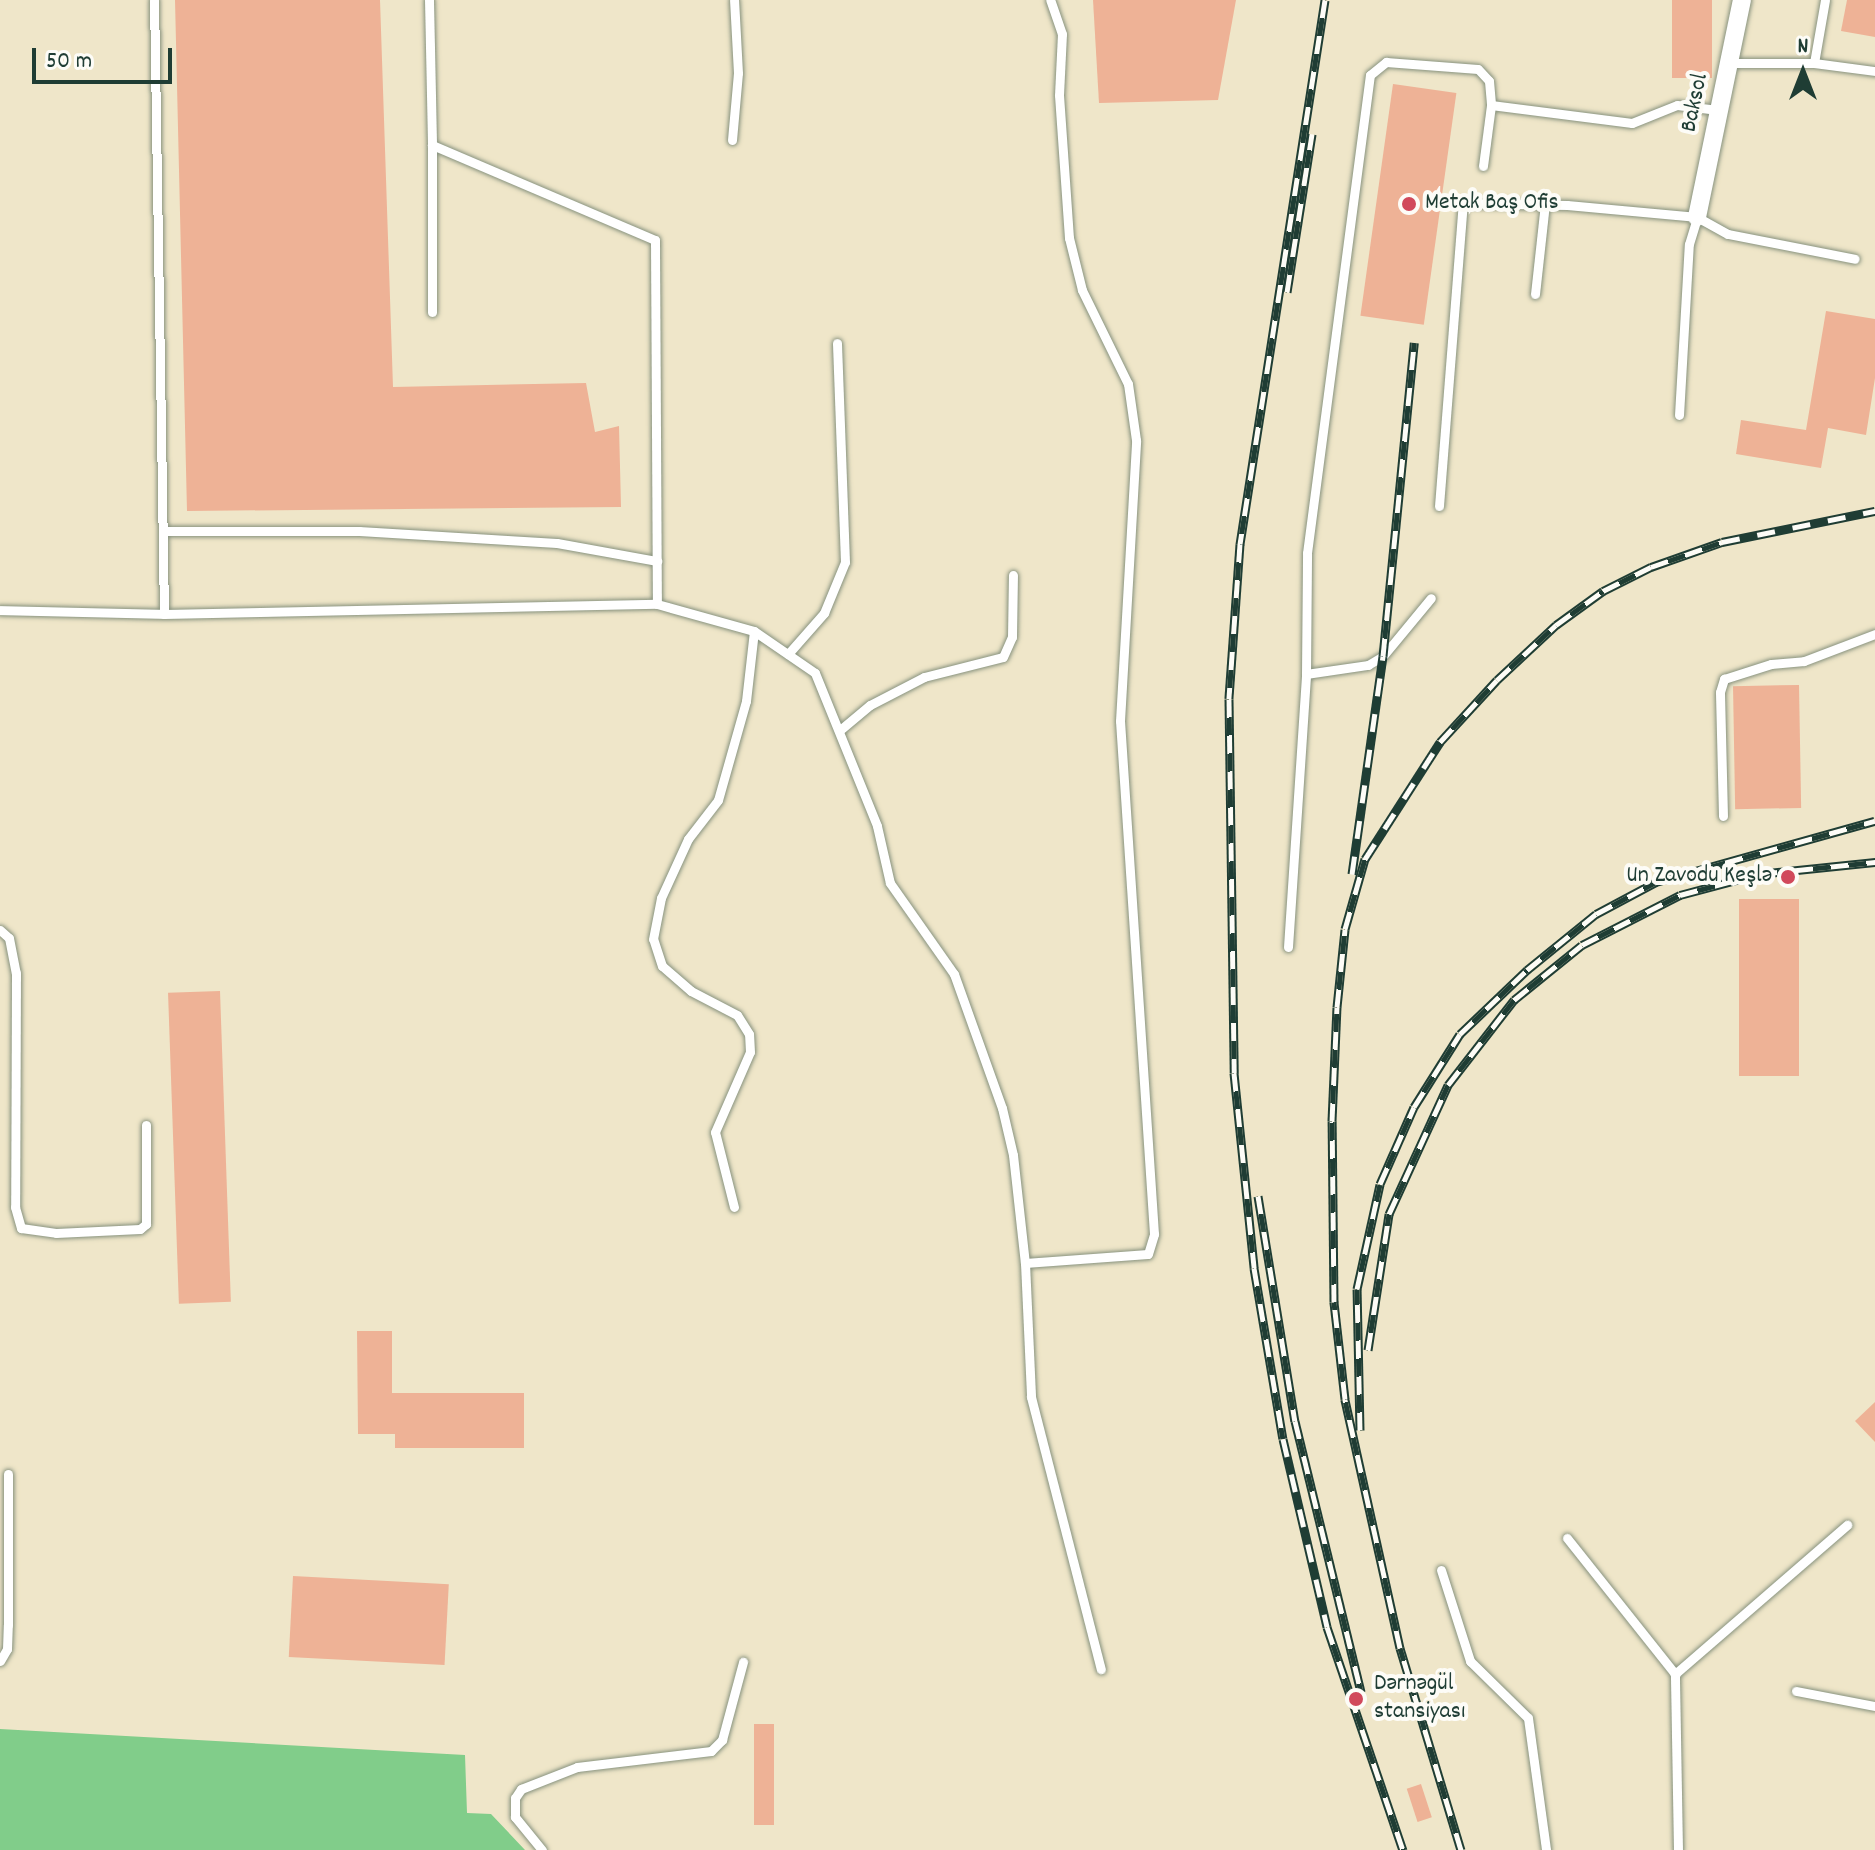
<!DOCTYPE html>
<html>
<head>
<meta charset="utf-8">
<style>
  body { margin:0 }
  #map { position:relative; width:1875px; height:1850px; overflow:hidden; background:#efe6c9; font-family:Dekko,sans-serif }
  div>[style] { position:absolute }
  .green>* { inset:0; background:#81cd8a }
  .building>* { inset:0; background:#eeb296; transform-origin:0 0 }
  .roads { filter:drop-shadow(0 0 2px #87927e) drop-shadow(0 0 2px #87927e) }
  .lane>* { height:9px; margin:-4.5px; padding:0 4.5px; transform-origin:4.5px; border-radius:4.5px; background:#fff }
  .street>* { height:18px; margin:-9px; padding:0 9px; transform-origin:9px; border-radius:9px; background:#fff }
  .rail>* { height:9px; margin-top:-4.5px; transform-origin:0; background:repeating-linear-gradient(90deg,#fdfcf7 0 18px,#1f3d34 0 36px); box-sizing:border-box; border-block:2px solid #1f3d34 }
  .dots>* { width:22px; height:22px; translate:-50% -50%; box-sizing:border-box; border:4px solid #fdfcf7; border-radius:50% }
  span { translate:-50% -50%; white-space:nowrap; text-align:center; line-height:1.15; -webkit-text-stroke:8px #fdfcf7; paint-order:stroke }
  .street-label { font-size:24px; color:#1f3d34 }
  .poi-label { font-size:24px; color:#1f3d34 }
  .left { translate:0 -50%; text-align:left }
  .right { translate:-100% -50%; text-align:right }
  .north { position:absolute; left:1763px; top:32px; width:80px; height:80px; -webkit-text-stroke:6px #fdfcf7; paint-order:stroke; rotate:0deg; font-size:22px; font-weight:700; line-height:32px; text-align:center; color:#1f3d34 }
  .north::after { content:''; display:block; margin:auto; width:28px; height:36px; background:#1f3d34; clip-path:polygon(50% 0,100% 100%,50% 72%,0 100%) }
  .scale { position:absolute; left:32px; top:48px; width:140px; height:36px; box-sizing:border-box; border:4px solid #1f3d34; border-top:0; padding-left:10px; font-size:24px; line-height:28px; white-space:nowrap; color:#1f3d34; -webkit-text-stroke:6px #fdfcf7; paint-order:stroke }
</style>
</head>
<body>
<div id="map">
  <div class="green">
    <i style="clip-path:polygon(0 1729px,465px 1755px,467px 1813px,491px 1814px,525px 1850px,0 1850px)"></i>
  </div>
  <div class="building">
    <i style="clip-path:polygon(175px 0,380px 0,393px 387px,586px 383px,595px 432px,619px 426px,621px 507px,187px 511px)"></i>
    <i style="clip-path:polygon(1093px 0,1236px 0,1218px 100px,1099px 103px)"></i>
    <i style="left:1672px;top:0;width:40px;height:78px"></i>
    <i style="clip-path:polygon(1847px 0,1875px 0,1875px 37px,1841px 31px)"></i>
    <i style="left:1393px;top:84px;width:64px;height:234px;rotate:8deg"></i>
    <i style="clip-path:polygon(1826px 311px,1875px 319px,1875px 378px,1866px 435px,1828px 428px,1821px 468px,1736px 454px,1741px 420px,1806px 430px)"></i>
    <i style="left:1799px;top:685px;width:123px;height:66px;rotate:89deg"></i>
    <i style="left:1739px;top:899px;width:60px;height:177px"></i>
    <i style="left:220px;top:991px;width:311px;height:52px;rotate:88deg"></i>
    <i style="clip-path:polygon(357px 1331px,392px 1331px,392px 1393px,524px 1393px,524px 1448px,395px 1448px,395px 1434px,358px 1434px)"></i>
    <i style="clip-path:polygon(1875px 1402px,1875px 1442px,1855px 1421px)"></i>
    <i style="left:293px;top:1576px;width:156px;height:81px;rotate:3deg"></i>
    <i style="left:754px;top:1724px;width:20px;height:101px"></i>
    <i style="left:1421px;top:1784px;width:35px;height:15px;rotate:72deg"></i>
  </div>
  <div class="roads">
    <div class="lane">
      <i style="left:429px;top:0;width:145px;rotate:88.8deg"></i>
      <i style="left:432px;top:145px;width:242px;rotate:23.1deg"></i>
      <i style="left:655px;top:240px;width:364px;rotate:89.7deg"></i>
      <i style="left:1729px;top:63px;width:85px"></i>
      <i style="left:1814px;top:63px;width:62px;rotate:7.5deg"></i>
      <i style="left:1814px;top:63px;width:64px;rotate:-80.1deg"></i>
      <i style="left:732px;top:140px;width:67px;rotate:-84.9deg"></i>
      <i style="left:738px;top:73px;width:73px;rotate:-93.1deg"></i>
      <i style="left:432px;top:145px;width:167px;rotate:90deg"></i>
      <i style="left:1483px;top:166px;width:62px;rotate:-82.5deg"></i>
      <i style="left:1535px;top:294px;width:92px;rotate:-83.7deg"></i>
      <i style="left:1679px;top:415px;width:171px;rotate:-86.7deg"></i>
      <i style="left:1689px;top:244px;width:28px;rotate:-73deg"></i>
      <i style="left:1439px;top:506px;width:304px;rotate:-85.5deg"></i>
      <i style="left:1463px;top:203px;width:104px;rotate:1.1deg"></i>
      <i style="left:1567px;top:205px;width:131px;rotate:5.3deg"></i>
      <i style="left:1697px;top:217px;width:35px;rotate:29deg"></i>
      <i style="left:1728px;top:234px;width:129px;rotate:11.1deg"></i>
      <i style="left:163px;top:531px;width:196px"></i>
      <i style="left:359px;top:531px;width:198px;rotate:3.5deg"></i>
      <i style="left:557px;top:543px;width:102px;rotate:10.2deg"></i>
      <i style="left:0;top:610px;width:164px;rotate:1.4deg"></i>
      <i style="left:164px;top:614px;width:614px;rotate:-90.93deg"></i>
      <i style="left:164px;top:614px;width:493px;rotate:-1.2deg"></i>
      <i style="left:657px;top:604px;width:101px;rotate:15.6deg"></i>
      <i style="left:754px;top:631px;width:74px;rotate:34.5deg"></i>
      <i style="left:815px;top:673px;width:165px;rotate:67.9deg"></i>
      <i style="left:877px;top:826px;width:58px;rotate:77.2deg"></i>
      <i style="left:890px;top:883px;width:111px;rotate:54.9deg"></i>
      <i style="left:954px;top:974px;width:142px;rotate:70.3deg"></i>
      <i style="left:1002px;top:1108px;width:48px;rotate:76.8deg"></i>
      <i style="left:1013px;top:1155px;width:109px;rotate:83.7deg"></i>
      <i style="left:1025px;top:1263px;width:134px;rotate:87.4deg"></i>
      <i style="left:1031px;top:1397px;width:281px;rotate:75.6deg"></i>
      <i style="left:788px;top:654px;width:55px;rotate:-48.7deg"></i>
      <i style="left:824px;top:613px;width:55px;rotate:-67.6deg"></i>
      <i style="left:845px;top:562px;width:219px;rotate:-92.1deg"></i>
      <i style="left:1306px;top:674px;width:63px;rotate:-8.3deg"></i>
      <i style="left:1368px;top:665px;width:17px;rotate:-31deg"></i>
      <i style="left:1383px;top:656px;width:75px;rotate:-50.4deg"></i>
      <i style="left:840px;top:730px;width:39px;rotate:-40deg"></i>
      <i style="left:870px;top:705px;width:61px;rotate:-27.4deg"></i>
      <i style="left:924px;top:677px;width:81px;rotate:-14.2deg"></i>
      <i style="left:1003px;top:657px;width:22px;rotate:-66deg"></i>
      <i style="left:1012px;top:637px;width:62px;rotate:-89.1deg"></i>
      <i style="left:1723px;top:816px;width:124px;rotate:-91.4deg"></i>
      <i style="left:1720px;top:692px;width:14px;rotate:-73deg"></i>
      <i style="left:1724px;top:679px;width:49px;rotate:-17.7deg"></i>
      <i style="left:1771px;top:664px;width:33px;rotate:-5deg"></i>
      <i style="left:1804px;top:661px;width:76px;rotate:-20.8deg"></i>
      <i style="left:0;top:930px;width:12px;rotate:42deg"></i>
      <i style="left:9px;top:938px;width:36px;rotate:79deg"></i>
      <i style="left:16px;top:973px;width:234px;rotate:90.2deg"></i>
      <i style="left:15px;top:1207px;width:22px;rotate:74deg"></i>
      <i style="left:21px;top:1228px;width:35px;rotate:8deg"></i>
      <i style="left:56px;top:1233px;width:84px;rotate:-2.7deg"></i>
      <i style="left:140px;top:1229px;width:8px;rotate:-40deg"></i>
      <i style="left:146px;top:1224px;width:99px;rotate:-90deg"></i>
      <i style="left:1288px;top:947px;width:274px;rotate:-86.2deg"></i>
      <i style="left:1306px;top:674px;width:121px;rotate:-89.5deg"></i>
      <i style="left:1307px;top:553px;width:482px;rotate:-82.5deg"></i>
      <i style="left:1370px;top:75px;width:21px;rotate:-39deg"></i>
      <i style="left:1386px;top:62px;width:92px;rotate:4.4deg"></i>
      <i style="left:1478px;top:69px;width:16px;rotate:47deg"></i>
      <i style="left:1489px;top:81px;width:24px;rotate:85deg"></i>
      <i style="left:1491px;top:105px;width:142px;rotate:7.3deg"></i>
      <i style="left:1632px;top:123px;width:48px;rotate:-21.8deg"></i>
      <i style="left:1677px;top:105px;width:41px;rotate:7deg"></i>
      <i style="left:734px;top:1207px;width:77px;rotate:-104.2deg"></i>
      <i style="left:715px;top:1132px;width:87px;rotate:-66.4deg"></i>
      <i style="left:750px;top:1052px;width:18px;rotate:-93deg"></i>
      <i style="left:749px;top:1034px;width:22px;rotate:-122deg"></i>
      <i style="left:737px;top:1015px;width:52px;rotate:-152.4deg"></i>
      <i style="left:691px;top:991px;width:38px;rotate:-139deg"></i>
      <i style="left:662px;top:966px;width:28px;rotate:-108deg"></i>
      <i style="left:653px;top:939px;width:42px;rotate:-79deg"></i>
      <i style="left:661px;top:898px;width:65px;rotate:-65.4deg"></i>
      <i style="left:688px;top:839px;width:49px;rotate:-52.4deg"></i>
      <i style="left:718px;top:800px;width:103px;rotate:-74.2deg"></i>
      <i style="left:746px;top:701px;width:70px;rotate:-83.5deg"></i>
      <i style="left:1025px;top:1263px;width:123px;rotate:-4.2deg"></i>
      <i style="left:1148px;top:1254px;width:21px;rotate:-73deg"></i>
      <i style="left:1154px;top:1234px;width:514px;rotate:-93.79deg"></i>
      <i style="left:1120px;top:721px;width:281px;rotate:-86.7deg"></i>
      <i style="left:1136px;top:440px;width:57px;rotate:-98.1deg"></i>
      <i style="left:1128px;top:384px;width:105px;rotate:-116.1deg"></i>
      <i style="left:1082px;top:290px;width:54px;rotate:-104deg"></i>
      <i style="left:1069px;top:238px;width:143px;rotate:-94deg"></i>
      <i style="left:1059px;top:95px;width:61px;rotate:-87.2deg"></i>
      <i style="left:1062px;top:34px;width:36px;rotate:-109deg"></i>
      <i style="left:1567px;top:1538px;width:174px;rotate:51.5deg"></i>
      <i style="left:1441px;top:1570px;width:96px;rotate:72.3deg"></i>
      <i style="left:1470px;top:1661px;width:81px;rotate:44.5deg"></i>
      <i style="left:1528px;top:1718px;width:133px;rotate:82.2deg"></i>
      <i style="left:0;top:1661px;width:14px;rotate:-60deg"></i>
      <i style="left:7px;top:1649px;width:24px;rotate:-88deg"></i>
      <i style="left:8px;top:1625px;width:151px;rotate:-90deg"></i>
      <i style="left:1796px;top:1691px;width:80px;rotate:10.8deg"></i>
      <i style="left:542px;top:1850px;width:43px;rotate:-129.3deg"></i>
      <i style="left:515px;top:1817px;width:19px;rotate:-90deg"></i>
      <i style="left:515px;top:1798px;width:11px;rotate:-56deg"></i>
      <i style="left:521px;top:1789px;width:60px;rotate:-21.4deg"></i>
      <i style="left:577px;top:1767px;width:135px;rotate:-6.8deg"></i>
      <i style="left:711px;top:1751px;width:16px;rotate:-45deg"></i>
      <i style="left:722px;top:1740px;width:81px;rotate:-74.9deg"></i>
      <i style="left:1678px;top:1850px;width:176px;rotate:-91deg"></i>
      <i style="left:1675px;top:1674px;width:228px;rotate:-40.9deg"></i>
    </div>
    <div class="street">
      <i style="left:1697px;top:217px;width:222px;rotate:-78.3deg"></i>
    </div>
  </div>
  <div class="rail">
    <i style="left:1325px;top:0;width:551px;rotate:98.88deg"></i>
    <i style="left:1240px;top:544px;width:155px;rotate:94.1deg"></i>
    <i style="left:1229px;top:699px;width:374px;rotate:89.2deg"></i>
    <i style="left:1234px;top:1073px;width:196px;rotate:84.1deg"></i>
    <i style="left:1254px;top:1268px;width:173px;rotate:80.4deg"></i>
    <i style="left:1283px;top:1439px;width:193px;rotate:76.8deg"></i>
    <i style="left:1327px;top:1627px;width:236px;rotate:71.2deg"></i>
    <i style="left:1287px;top:292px;width:160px;rotate:-81deg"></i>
    <i style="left:1352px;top:874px;width:220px;rotate:-81.9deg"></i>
    <i style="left:1383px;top:656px;width:315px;rotate:-84.3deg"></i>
    <i style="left:1258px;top:1196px;width:228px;rotate:80.7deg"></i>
    <i style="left:1295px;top:1421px;width:279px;rotate:76.3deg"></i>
    <i style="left:1368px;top:1350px;width:138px;rotate:-81.2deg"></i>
    <i style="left:1389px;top:1214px;width:142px;rotate:-65.4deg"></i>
    <i style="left:1448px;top:1085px;width:108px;rotate:-52.2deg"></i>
    <i style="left:1514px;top:1000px;width:87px;rotate:-39deg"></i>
    <i style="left:1582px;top:945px;width:110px;rotate:-27deg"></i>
    <i style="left:1680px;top:895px;width:82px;rotate:-14.9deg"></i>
    <i style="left:1759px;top:874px;width:117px;rotate:-5.9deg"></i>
    <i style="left:1360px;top:1430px;width:141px;rotate:-91.2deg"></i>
    <i style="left:1357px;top:1289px;width:107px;rotate:-77.6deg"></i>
    <i style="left:1380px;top:1184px;width:84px;rotate:-66.2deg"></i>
    <i style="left:1414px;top:1107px;width:86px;rotate:-57.8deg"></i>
    <i style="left:1460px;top:1034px;width:93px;rotate:-43.7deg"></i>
    <i style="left:1527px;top:970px;width:89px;rotate:-39.1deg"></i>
    <i style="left:1596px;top:914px;width:68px;rotate:-28.1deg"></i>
    <i style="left:1656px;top:882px;width:227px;rotate:-15.6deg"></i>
    <i style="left:1461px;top:1850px;width:211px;rotate:-106.8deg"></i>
    <i style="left:1400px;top:1648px;width:255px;rotate:-102.5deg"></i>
    <i style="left:1345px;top:1399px;width:98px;rotate:-96.5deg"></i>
    <i style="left:1334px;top:1302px;width:181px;rotate:-90.6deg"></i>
    <i style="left:1332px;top:1121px;width:114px;rotate:-87.5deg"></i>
    <i style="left:1337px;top:1007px;width:78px;rotate:-84.1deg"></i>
    <i style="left:1345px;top:929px;width:73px;rotate:-74.1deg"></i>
    <i style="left:1365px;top:859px;width:139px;rotate:-57.3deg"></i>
    <i style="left:1440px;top:742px;width:84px;rotate:-47.4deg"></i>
    <i style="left:1497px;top:680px;width:81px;rotate:-43deg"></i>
    <i style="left:1556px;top:625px;width:58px;rotate:-35.9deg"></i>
    <i style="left:1603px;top:591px;width:54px;rotate:-26.6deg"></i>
    <i style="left:1651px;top:567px;width:75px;rotate:-19.4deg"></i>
    <i style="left:1722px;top:542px;width:156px;rotate:-11.5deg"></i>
  </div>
  <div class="dots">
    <i style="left:1409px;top:204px;background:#d1495b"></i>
    <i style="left:1788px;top:877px;background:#d1495b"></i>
    <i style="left:1356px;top:1699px;background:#d1495b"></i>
  </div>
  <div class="street-label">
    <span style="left:1696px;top:103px;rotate:-78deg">Baksol</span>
  </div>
  <div class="poi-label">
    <span class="left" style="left:1425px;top:204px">Metak Baş Ofis</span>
    <span class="right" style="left:1772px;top:877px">Un Zavodu Keşlə</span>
    <span class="left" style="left:1374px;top:1699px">Dərnəgül<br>stansiyası</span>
  </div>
  <div class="north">N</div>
  <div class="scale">50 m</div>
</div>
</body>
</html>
